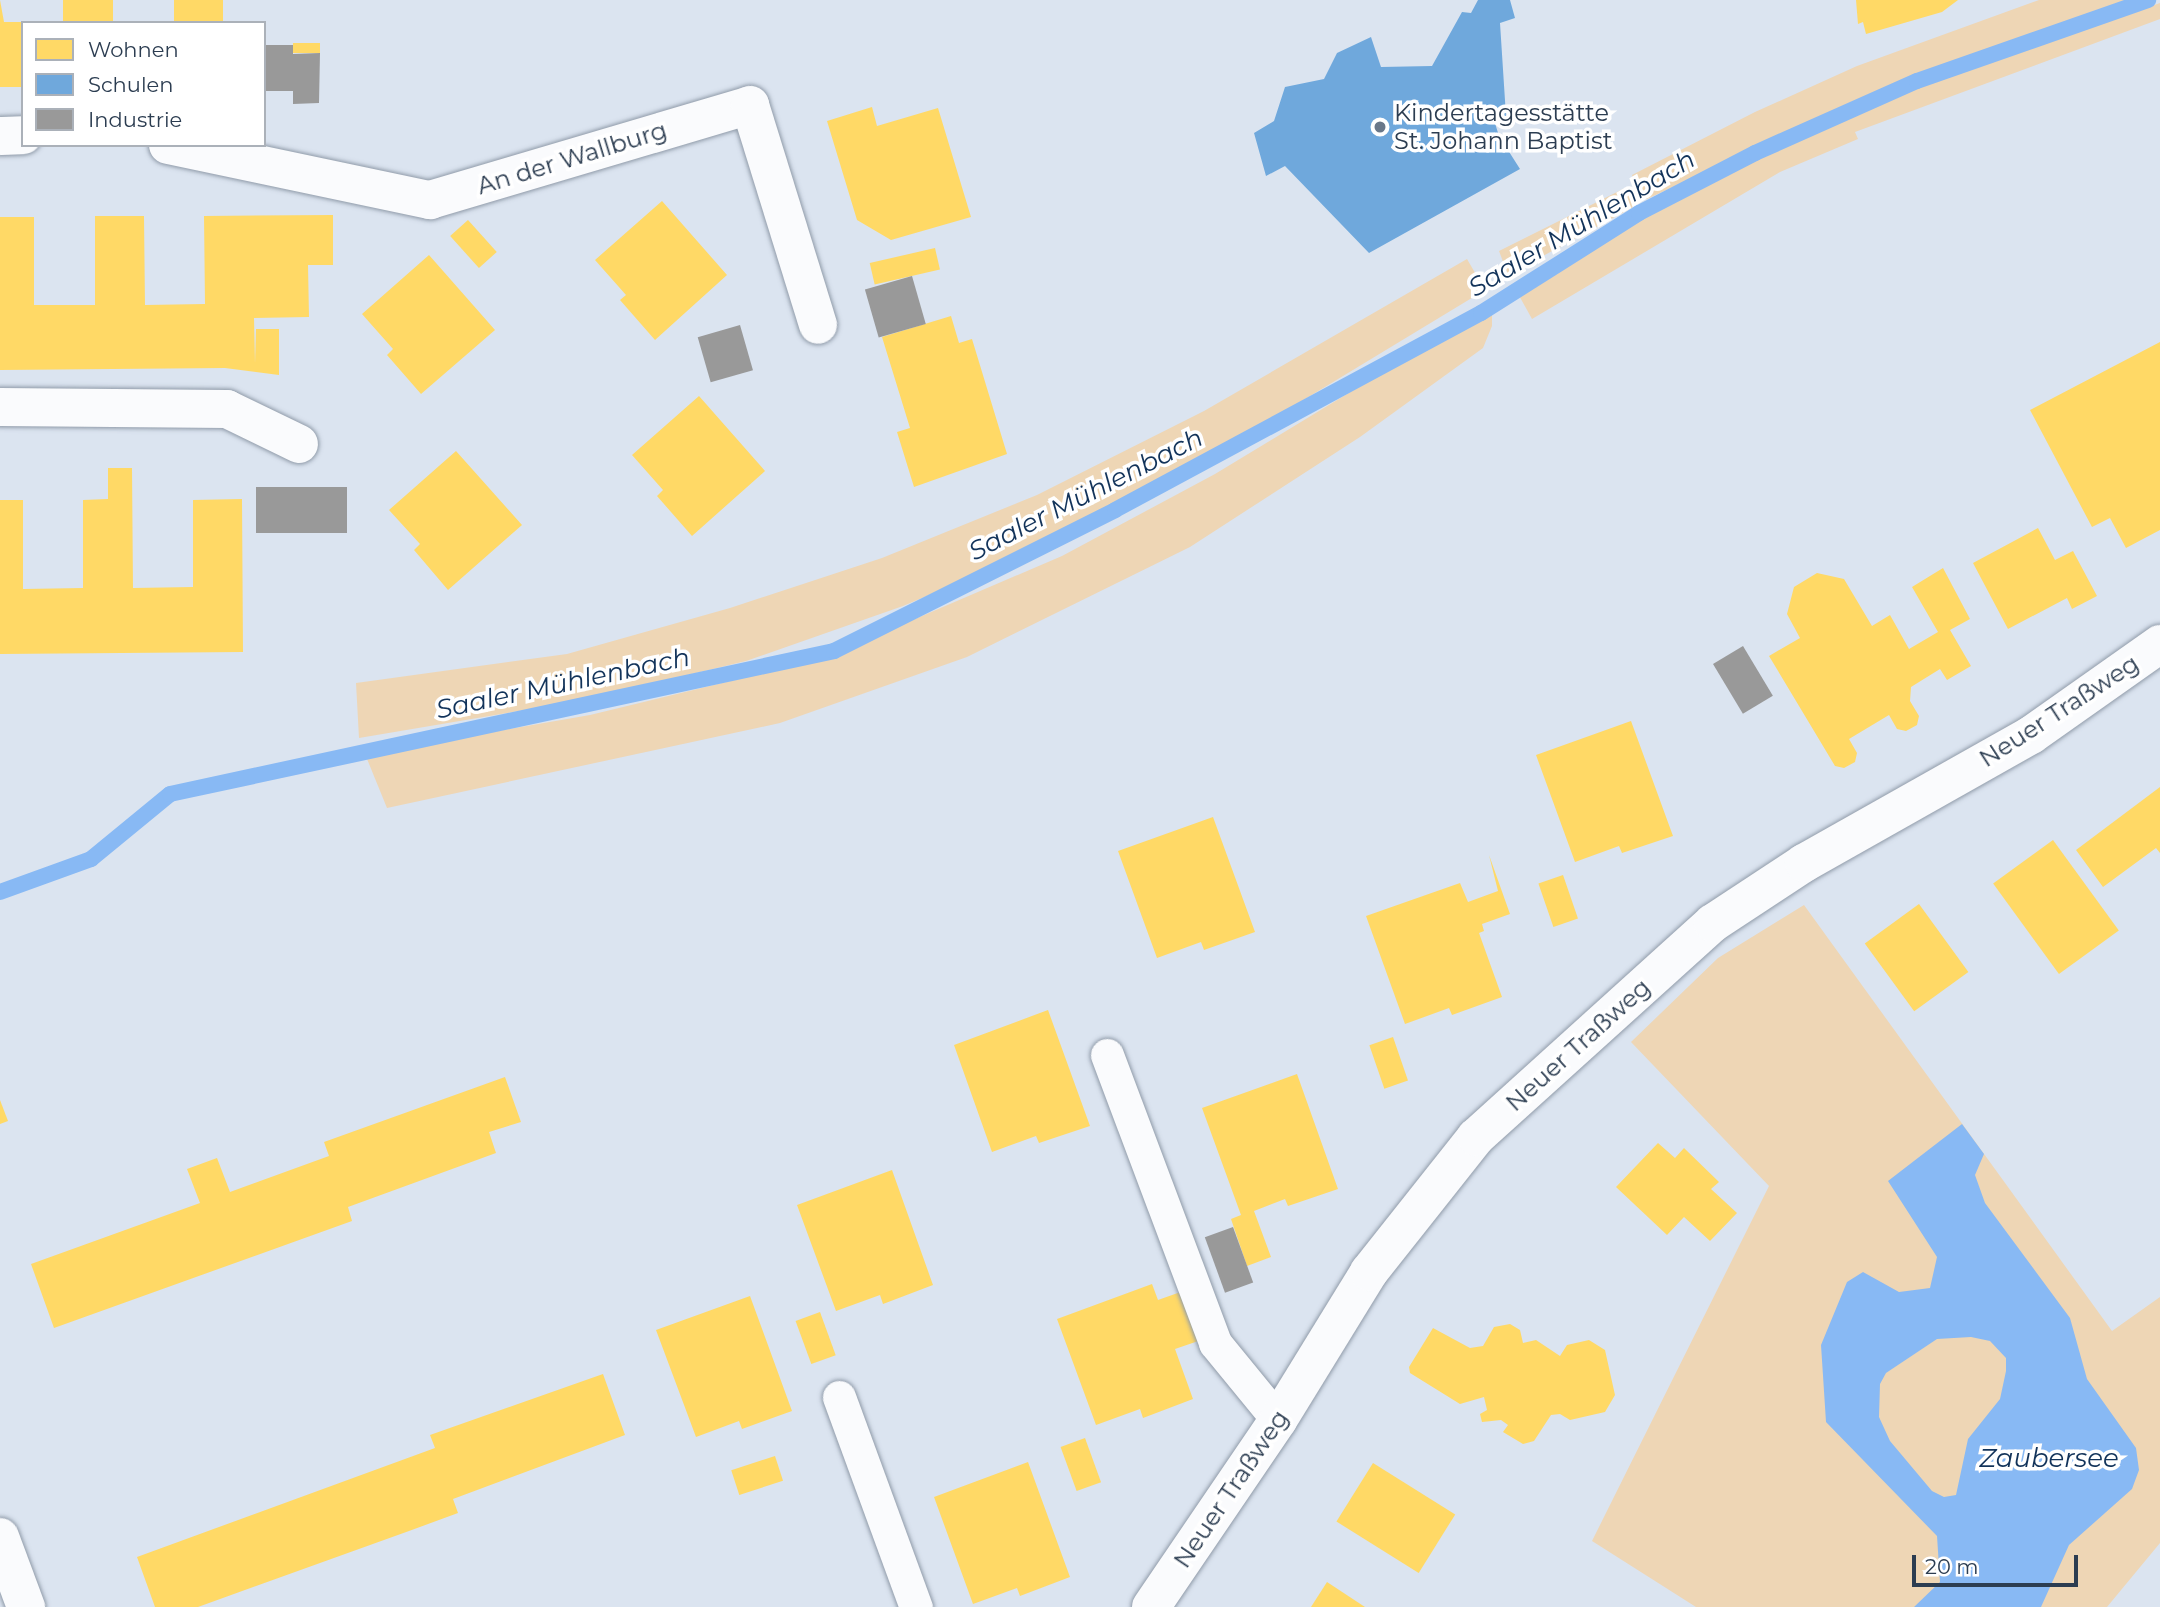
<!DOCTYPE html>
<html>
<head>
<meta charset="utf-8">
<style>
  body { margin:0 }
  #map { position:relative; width:2160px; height:1607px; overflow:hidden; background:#dbe4f0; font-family:Montserrat,sans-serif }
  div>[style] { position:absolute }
  .green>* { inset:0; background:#eed6b5 }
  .water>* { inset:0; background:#88b9f4 }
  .homes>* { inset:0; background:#ffd966; transform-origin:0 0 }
  .schools>* { inset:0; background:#6fa8dc }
  .industry>* { inset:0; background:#999; transform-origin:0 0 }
  .stream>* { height:16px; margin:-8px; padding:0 8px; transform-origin:8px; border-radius:8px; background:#88b9f4 }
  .roads { filter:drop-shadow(0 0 2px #909ba9) drop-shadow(0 0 2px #909ba9) }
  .lane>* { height:33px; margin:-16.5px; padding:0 16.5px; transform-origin:16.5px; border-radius:16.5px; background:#fafbfd }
  .street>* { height:38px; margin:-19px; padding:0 19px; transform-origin:19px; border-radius:19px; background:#fafbfd }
  .dots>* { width:19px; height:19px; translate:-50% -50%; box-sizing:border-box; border:4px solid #fff; border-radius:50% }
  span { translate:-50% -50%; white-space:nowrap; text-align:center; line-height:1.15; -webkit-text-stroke:7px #fff; paint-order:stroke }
  .poi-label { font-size:24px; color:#2c3d51 }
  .left { translate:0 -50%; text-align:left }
  .street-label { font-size:24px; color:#2c3d51 }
  .water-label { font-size:26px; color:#12335a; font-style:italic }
  .legend { position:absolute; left:21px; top:21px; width:245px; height:126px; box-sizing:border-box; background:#fff; border:2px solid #abb1b9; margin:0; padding:9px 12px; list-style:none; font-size:21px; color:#2c3d51 }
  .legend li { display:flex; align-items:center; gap:14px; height:35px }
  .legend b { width:35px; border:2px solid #abb1b9 }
  .scale { position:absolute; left:1912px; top:1555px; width:166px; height:32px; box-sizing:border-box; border:4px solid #2c3d51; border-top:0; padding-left:9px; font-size:21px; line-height:24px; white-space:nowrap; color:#2c3d51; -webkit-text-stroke:5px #fff; paint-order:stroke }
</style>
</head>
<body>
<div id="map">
  <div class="green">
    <i style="clip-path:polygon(2039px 0,2128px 0,1915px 75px,1647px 199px,1637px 194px,1632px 175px,1755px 112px,1857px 66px)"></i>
    <i style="clip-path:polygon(2160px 3px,2160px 19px,1855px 132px,1858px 139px,1780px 172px,1532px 319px,1516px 290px,1763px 152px,1920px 86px)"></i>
    <i style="clip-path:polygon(1627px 187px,1633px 207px,1508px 275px,1499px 251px)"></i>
    <i style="clip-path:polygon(1467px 259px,1485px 290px,1211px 456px,1054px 542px,903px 606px,746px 661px,584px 700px,359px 738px,356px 683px,567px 654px,730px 608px,882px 558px,1037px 495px,1204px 411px)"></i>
    <i style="clip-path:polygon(1492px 306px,1492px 326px,1483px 348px,1360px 437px,1190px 547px,967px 657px,780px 723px,387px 808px,365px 754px,590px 715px,751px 676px,908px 622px,1062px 556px,1215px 474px)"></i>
    <i style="clip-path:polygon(1804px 905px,2112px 1331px,2160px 1297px,2160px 1543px,2107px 1607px,1696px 1607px,1592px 1541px,1769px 1186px,1631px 1042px,1718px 958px)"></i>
  </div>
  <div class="water">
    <i style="clip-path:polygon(evenodd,1962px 1124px,1984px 1154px,1975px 1175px,1985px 1203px,2070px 1318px,2087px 1379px,2136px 1448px,2139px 1470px,2132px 1489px,2069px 1545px,2041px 1607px,1914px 1607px,1940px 1582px,1937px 1536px,1826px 1422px,1821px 1345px,1847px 1282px,1863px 1272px,1899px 1292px,1930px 1288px,1937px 1257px,1888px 1181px,1962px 1124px,1971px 1337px,1990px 1341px,2006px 1358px,2006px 1371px,2000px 1399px,1968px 1439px,1956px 1495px,1944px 1497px,1932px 1491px,1890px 1441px,1879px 1417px,1880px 1384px,1886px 1373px,1937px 1339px,1971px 1337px)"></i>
  </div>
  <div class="homes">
    <i style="clip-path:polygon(0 0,4px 22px,23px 22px,23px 87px,0 87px)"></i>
    <i style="left:63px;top:0;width:50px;height:23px"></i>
    <i style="left:174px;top:0;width:49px;height:23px"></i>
    <i style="clip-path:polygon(1856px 0,1958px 0,1942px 12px,1866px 34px,1863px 22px,1858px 24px)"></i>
    <i style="left:320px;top:43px;width:10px;height:27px;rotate:90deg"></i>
    <i style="clip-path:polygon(872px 107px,877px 126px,938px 108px,971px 217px,891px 240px,857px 220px,827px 121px)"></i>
    <i style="clip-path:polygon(662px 201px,727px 275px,655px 340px,620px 300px,626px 295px,595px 260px)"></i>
    <i style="clip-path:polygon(333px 215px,333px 265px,308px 265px,309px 317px,254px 318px,255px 363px,256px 329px,279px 329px,279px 375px,225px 368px,0 370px,0 217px,34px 217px,34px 305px,95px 305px,95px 216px,144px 216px,145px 305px,205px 304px,204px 216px)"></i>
    <i style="left:468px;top:220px;width:43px;height:24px;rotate:48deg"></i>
    <i style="left:935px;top:248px;width:22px;height:67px;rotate:77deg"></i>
    <i style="clip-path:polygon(429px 255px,495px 330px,421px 394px,387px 355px,393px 349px,362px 314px)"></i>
    <i style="clip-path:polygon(951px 316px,959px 343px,972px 339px,1007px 454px,914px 487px,897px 432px,910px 428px,882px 337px)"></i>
    <i style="clip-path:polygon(2160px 342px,2160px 530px,2126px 548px,2110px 518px,2092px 527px,2030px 410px)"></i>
    <i style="clip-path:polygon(699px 396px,765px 471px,692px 536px,657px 496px,663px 490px,632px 455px)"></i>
    <i style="clip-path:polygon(456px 451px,522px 525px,448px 590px,414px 550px,420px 544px,389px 510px)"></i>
    <i style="clip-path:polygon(108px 468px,132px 468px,133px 588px,193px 587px,193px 500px,242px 499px,243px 652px,0 654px,0 500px,23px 500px,23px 589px,83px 588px,83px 500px,108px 499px)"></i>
    <i style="clip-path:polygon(2038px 528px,2055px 560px,2073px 551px,2097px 596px,2072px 609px,2067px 598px,2008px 629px,1973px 563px)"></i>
    <i style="clip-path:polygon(1943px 568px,1970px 619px,1950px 630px,1971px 666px,1947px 680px,1940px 669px,1911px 687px,1910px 701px,1919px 716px,1917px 725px,1906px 731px,1897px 729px,1889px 715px,1849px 739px,1857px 753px,1855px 762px,1844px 768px,1835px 766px,1769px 656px,1800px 638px,1787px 614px,1794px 587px,1817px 573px,1844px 579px,1872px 626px,1890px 615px,1909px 649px,1938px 632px,1912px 587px)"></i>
    <i style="clip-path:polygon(1631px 721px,1673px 836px,1622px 853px,1619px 846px,1575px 862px,1536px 755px)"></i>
    <i style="clip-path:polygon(2160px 787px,2160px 853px,2156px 848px,2103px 887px,2076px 850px)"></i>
    <i style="clip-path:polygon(1213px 817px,1255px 932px,1204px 950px,1201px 942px,1157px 958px,1118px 851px)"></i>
    <i style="left:2053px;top:840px;width:112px;height:74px;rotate:54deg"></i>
    <i style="clip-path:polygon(1489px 855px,1510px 914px,1482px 924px,1484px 931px,1479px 933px,1502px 997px,1452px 1015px,1449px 1008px,1405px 1024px,1366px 916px,1460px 883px,1468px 902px,1498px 891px)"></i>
    <i style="left:1563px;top:875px;width:46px;height:26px;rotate:71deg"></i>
    <i style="left:1919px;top:904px;width:84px;height:67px;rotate:54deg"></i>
    <i style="clip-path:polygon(1048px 1010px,1090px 1126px,1039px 1143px,1036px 1136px,992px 1152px,954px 1045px)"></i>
    <i style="left:1393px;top:1037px;width:46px;height:25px;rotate:71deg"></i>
    <i style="clip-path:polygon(1297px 1074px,1338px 1189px,1288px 1206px,1285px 1199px,1254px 1211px,1271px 1257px,1247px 1266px,1231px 1219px,1241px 1215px,1202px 1108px)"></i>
    <i style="clip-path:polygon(505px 1077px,521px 1122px,489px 1132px,496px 1153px,348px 1207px,352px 1221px,54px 1328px,31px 1264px,200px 1203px,187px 1169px,217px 1158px,230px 1192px,329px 1156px,324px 1142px)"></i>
    <i style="clip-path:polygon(0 1100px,8px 1121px,0 1124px)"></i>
    <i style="clip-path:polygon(1658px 1143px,1675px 1158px,1684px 1148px,1719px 1182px,1711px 1189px,1737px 1213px,1710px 1241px,1684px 1217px,1667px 1235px,1616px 1187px)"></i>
    <i style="clip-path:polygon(892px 1170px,933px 1285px,883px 1304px,880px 1295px,836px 1311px,797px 1205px)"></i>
    <i style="clip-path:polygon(1152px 1284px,1158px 1300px,1189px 1289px,1207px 1338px,1175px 1349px,1193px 1399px,1143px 1418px,1140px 1409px,1096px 1425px,1057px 1319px)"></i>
    <i style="clip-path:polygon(750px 1296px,792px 1411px,742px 1429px,739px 1421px,696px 1437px,656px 1330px)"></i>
    <i style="left:820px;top:1312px;width:46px;height:26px;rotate:70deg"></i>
    <i style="clip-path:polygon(1510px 1324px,1520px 1330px,1523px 1343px,1536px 1340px,1560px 1356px,1567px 1345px,1589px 1340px,1605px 1350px,1615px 1395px,1605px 1412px,1570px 1420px,1560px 1414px,1551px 1415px,1534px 1441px,1523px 1444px,1503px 1432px,1508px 1425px,1501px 1420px,1482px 1422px,1480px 1414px,1487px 1410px,1484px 1397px,1460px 1404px,1410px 1373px,1409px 1367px,1433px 1328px,1470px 1348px,1483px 1346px,1494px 1327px)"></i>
    <i style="clip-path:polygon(603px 1374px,625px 1435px,453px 1499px,458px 1513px,409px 1531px,198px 1607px,155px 1607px,137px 1557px,435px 1448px,430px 1435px)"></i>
    <i style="left:1085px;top:1438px;width:47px;height:26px;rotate:70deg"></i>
    <i style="left:775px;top:1456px;width:26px;height:46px;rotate:72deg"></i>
    <i style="clip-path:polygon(1028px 1462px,1070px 1577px,1020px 1596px,1017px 1588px,973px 1604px,934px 1497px)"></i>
    <i style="left:1373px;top:1463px;width:97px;height:69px;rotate:32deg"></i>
    <i style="clip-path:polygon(1327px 1582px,1365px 1607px,1311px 1607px)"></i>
  </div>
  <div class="schools">
    <i style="clip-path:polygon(1478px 0,1510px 0,1515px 18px,1500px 23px,1506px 116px,1494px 120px,1499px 136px,1520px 169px,1369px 253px,1285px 166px,1266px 176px,1254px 133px,1274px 121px,1285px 87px,1324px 79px,1337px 53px,1371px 37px,1381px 67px,1432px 66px,1462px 12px,1471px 13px)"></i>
  </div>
  <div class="industry">
    <i style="clip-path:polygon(264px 45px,293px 45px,293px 54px,320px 53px,319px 103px,293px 104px,293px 91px,264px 91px)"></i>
    <i style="left:912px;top:276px;width:50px;height:49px;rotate:74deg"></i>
    <i style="left:740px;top:325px;width:47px;height:44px;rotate:74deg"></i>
    <i style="left:256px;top:487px;width:91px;height:46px"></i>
    <i style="left:1743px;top:646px;width:58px;height:35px;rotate:59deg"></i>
    <i style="left:1233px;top:1227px;width:59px;height:30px;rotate:70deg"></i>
  </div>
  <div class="stream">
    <i style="left:0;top:892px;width:97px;rotate:-19.9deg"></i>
    <i style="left:91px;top:859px;width:102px;rotate:-39.4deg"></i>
    <i style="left:170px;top:794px;width:679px;rotate:-12.15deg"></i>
    <i style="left:834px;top:651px;width:314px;rotate:-26.6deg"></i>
    <i style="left:1115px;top:510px;width:416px;rotate:-28.3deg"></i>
    <i style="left:1481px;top:313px;width:187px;rotate:-32.3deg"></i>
    <i style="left:1639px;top:213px;width:131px;rotate:-27.3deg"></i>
    <i style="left:1755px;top:153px;width:177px;rotate:-24deg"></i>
    <i style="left:1917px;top:81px;width:245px;rotate:-19.3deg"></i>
  </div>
  <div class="roads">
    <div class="lane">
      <i style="left:1107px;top:1055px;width:308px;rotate:69.4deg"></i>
      <i style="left:1215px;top:1343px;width:99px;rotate:50.7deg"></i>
      <i style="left:839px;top:1397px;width:224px;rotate:69.9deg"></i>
    </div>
    <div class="street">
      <i style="left:0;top:136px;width:23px;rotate:-2deg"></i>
      <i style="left:168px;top:145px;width:268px;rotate:11.9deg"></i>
      <i style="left:430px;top:200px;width:334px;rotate:-16.5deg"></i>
      <i style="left:750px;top:105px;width:230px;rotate:72.8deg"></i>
      <i style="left:0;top:407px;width:227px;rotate:0.5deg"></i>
      <i style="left:227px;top:409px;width:80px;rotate:25.9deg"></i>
      <i style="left:0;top:1537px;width:75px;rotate:69.6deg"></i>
      <i style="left:1151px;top:1607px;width:226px;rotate:-55.8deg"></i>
      <i style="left:1278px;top:1420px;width:174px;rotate:-58.4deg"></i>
      <i style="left:1369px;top:1272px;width:172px;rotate:-51.6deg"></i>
      <i style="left:1476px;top:1137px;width:319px;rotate:-42.1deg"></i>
      <i style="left:1713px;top:923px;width:109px;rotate:-33.4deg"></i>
      <i style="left:1804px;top:863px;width:261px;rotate:-29.4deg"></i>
      <i style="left:2031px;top:735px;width:158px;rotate:-35.2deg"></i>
    </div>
  </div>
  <div class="dots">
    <i style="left:1380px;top:127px;background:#697789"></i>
  </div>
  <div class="poi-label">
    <span class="left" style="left:1394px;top:127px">Kindertagesstätte<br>St. Johann Baptist</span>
  </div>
  <div class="street-label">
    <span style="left:572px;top:158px;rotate:-17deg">An der Wallburg</span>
    <span style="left:2059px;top:711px;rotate:-33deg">Neuer Traßweg</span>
    <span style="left:1578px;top:1045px;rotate:-42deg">Neuer Traßweg</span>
    <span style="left:1231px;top:1489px;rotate:-56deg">Neuer Traßweg</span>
  </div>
  <div class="water-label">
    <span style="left:1582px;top:224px;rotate:-31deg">Saaler Mühlenbach</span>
    <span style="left:1086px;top:495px;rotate:-27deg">Saaler Mühlenbach</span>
    <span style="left:563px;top:684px;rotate:-12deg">Saaler Mühlenbach</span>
    <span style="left:2049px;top:1459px">Zaubersee</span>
  </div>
  <ul class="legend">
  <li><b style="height:19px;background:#ffd966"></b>Wohnen</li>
  <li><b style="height:19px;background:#6fa8dc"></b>Schulen</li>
  <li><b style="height:19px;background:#999"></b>Industrie</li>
  </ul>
  <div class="scale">20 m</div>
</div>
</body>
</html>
